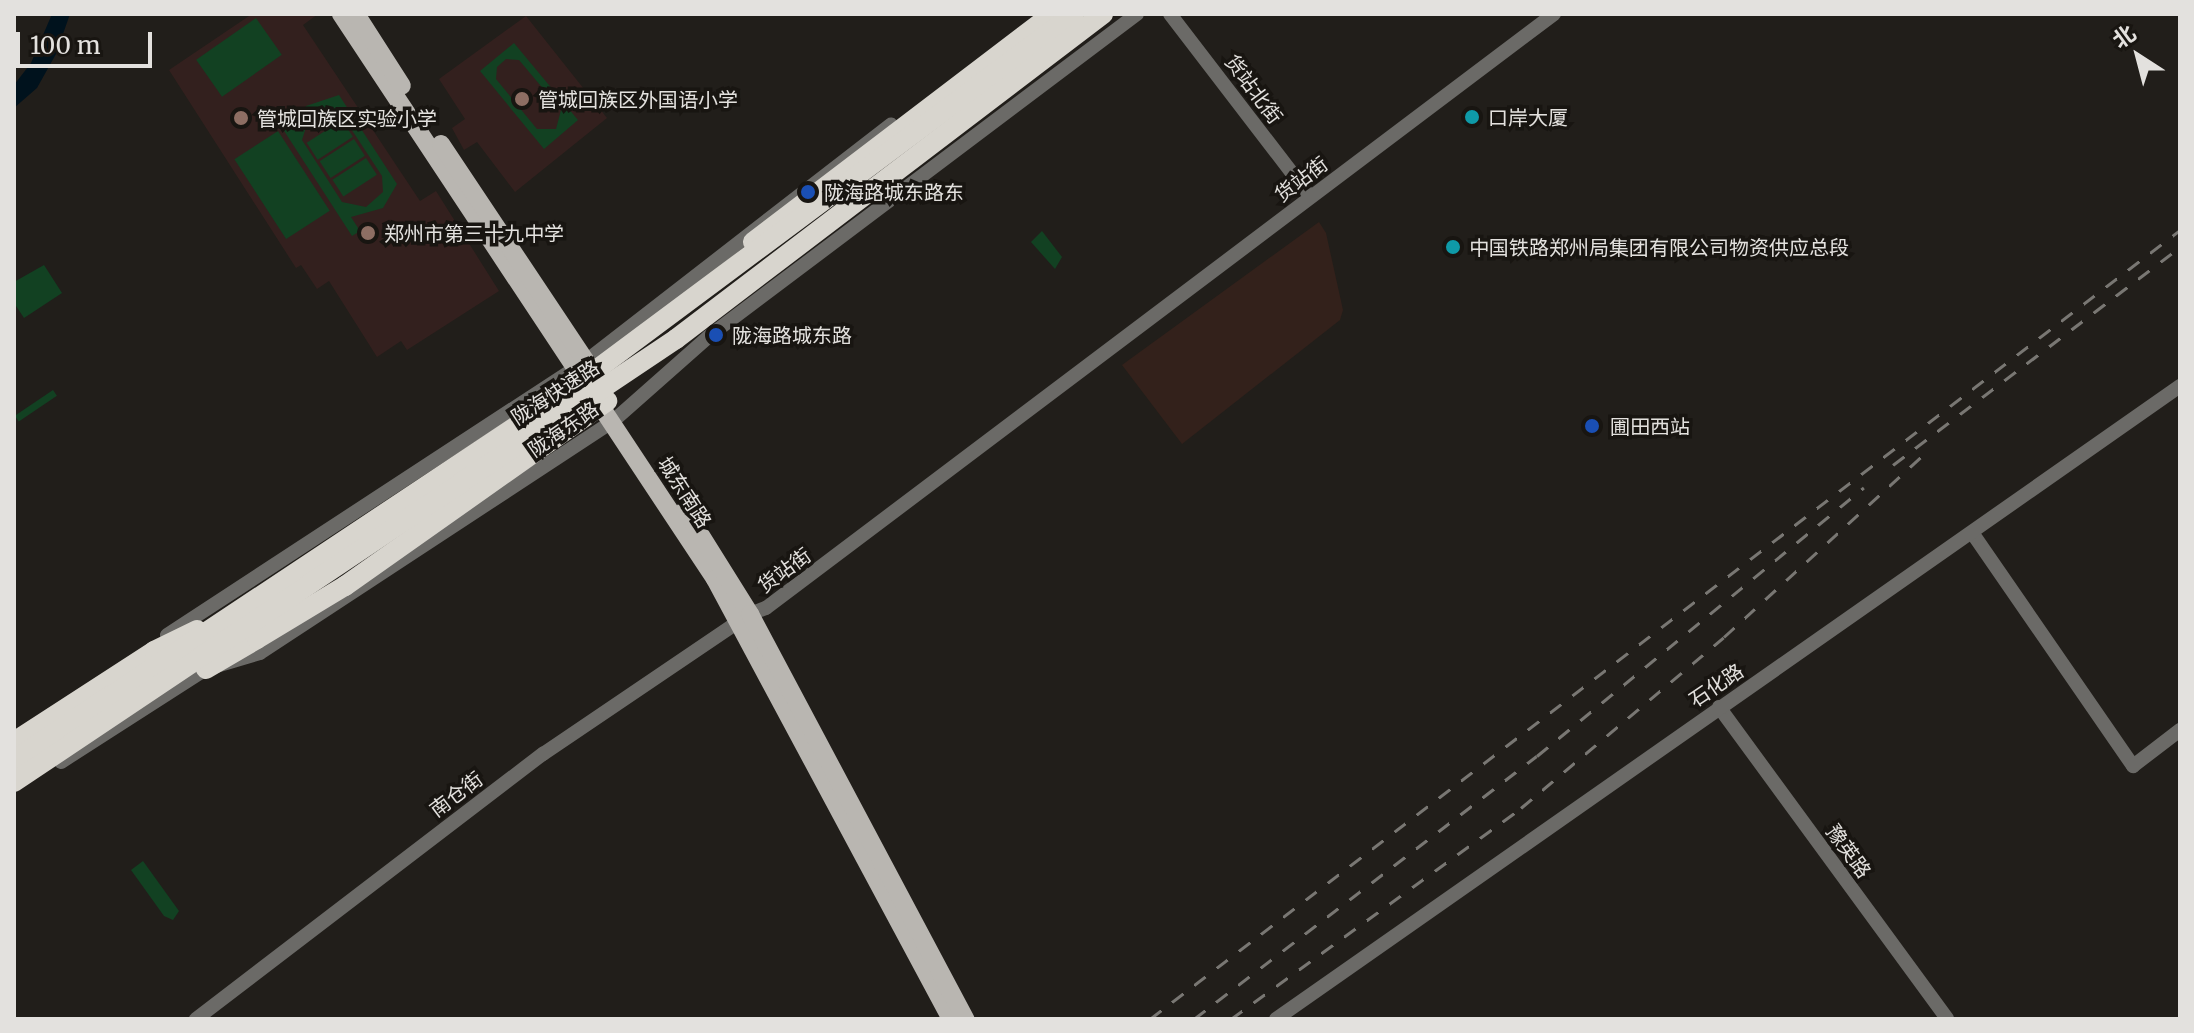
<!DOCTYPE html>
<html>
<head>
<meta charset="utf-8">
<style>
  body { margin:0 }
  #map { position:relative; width:2194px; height:1033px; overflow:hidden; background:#211e1a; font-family:Merriweather,"Noto Sans SC",serif }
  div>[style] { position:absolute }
  .commercial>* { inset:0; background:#33211b }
  .education>* { inset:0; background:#33201e }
  .green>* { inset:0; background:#124122; transform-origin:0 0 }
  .water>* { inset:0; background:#00121d }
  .minor>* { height:14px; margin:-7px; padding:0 7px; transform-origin:7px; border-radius:7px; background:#6b6a67 }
  .major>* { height:18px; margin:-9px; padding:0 9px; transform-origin:9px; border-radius:9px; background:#b9b6b1 }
  .highway>* { height:20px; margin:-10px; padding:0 10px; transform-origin:10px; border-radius:10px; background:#d8d5ce }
  .rail>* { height:3px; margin-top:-1.5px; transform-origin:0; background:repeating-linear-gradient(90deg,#797773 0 14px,transparent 0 28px) }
  .highway-bridge>* { height:20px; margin:-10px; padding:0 10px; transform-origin:10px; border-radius:10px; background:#d8d5ce }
  .dots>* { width:22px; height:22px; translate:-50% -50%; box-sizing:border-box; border:4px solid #181511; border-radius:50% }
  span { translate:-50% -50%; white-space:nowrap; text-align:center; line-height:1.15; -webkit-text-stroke:7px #181511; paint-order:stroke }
  .street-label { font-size:20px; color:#e3e1de }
  .poi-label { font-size:20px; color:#e3e1de }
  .left { translate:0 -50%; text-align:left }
  .frame { position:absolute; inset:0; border:16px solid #e3e1de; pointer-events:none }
  .north { position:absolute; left:2098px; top:16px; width:80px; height:80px; -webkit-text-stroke:6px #181511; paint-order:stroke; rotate:324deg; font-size:22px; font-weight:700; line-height:32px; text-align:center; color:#e3e1de }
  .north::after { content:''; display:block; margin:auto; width:28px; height:36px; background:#e3e1de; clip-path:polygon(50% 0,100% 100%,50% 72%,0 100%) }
  .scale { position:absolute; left:16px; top:32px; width:136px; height:36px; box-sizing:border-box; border:4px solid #e3e1de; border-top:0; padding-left:10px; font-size:24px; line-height:28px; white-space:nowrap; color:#e3e1de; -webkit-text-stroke:6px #181511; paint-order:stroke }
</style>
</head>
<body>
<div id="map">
  <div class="commercial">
    <i style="clip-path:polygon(1319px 222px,1326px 233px,1343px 310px,1340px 320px,1182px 444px,1122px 365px)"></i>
  </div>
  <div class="education">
    <i style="clip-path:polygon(252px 14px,318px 14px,303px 25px,420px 201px,436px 191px,499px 291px,407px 350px,401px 341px,377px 357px,329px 281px,317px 289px,301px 265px,296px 268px,169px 70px)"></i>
    <i style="clip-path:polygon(526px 16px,607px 118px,515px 192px,477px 142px,464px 150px,452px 128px,465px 119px,439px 79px)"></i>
  </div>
  <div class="green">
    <i style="left:256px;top:18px;width:45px;height:73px;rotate:55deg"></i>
    <i style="clip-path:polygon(evenodd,514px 43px,578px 120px,544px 149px,480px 71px,514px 43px,506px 59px,519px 60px,561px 110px,556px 129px,537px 129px,496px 79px,497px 67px,506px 59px)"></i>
    <i style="clip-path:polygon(evenodd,339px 95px,397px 184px,383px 208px,351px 217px,360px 231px,352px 236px,279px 123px,287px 118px,293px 126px,306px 106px,339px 95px,329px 111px,342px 115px,382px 176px,383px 192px,366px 207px,342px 202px,302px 140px,309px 118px,329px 111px)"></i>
    <i style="left:342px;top:120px;width:20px;height:42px;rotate:57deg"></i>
    <i style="left:278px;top:131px;width:95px;height:52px;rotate:57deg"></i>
    <i style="left:354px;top:139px;width:20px;height:41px;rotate:57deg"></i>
    <i style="left:366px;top:158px;width:20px;height:40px;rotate:57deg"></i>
    <i style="clip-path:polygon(1042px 231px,1062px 257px,1055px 269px,1031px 242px)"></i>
    <i style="clip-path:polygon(44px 265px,62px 293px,24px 318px,14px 303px,14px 282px)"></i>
    <i style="left:53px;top:390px;width:7px;height:46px;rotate:56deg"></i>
    <i style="clip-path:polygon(143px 861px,179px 911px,173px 920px,164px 916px,131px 870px)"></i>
  </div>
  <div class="water">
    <i style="clip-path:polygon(52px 14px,70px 14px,56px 54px,37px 88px,14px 108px,14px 85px,31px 63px)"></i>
  </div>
  <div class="minor">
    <i style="left:1170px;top:14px;width:222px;rotate:52.5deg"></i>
    <i style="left:1973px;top:534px;width:282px;rotate:55.4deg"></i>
    <i style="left:2133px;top:766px;width:59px;rotate:-37.5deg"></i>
    <i style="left:167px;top:635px;width:501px;rotate:-33.18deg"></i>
    <i style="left:586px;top:361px;width:386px;rotate:-37.8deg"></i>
    <i style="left:1719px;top:707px;width:386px;rotate:53.8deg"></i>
    <i style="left:61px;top:762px;width:172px;rotate:-32.7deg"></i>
    <i style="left:206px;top:669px;width:56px;rotate:-16.5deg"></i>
    <i style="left:260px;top:653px;width:421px;rotate:-33.3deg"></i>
    <i style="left:612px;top:422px;width:128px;rotate:-41.5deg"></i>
    <i style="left:708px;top:337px;width:537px;rotate:-36.98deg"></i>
    <i style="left:196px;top:1019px;width:437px;rotate:-37.4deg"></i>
    <i style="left:543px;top:754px;width:250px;rotate:-34.1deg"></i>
    <i style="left:750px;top:614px;width:17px;rotate:-21deg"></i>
    <i style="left:766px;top:608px;width:987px;rotate:-37.01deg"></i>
    <i style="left:1276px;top:1019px;width:1104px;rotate:-35deg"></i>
  </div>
  <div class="major">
    <i style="left:341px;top:14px;width:678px;rotate:56.5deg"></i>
    <i style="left:715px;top:579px;width:499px;rotate:61.8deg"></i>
    <i style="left:356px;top:14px;width:85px;rotate:57.4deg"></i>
    <i style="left:441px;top:144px;width:286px;rotate:56.3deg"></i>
    <i style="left:685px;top:510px;width:123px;rotate:58deg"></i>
    <i style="left:750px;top:614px;width:459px;rotate:62deg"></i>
  </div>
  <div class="highway">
    <i style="left:753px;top:242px;width:376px;rotate:-37.3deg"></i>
    <i style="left:206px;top:669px;width:59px;rotate:-30.5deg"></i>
    <i style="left:14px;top:742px;width:167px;rotate:-33deg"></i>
    <i style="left:154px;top:651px;width:48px;rotate:-26deg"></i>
  </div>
  <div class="rail">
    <i style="left:1893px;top:465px;width:360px;rotate:-37.2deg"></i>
    <i style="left:1150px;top:1019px;width:1297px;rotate:-37.45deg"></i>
    <i style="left:1194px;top:1019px;width:432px;rotate:-37.5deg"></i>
    <i style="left:1537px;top:756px;width:423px;rotate:-39.4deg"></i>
    <i style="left:1231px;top:1019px;width:359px;rotate:-36deg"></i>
    <i style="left:1521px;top:808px;width:265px;rotate:-40.1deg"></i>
    <i style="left:1724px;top:637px;width:267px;rotate:-42.4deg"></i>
  </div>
  <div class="highway-bridge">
    <i style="left:257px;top:639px;width:103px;rotate:-31.1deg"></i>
    <i style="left:345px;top:586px;width:321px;rotate:-35.2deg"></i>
    <i style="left:14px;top:760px;width:652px;rotate:-33.62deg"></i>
    <i style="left:557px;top:399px;width:645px;rotate:-36.67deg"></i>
    <i style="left:14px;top:782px;width:797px;rotate:-33.79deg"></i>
    <i style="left:676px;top:339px;width:537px;rotate:-37.28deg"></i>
  </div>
  <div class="dots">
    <i style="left:522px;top:99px;background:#8d6e63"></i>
    <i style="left:1472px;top:117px;background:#0f9aa8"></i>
    <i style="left:241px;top:118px;background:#8d6e63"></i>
    <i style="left:808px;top:192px;background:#1a4fb4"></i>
    <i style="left:368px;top:233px;background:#8d6e63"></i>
    <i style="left:1453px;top:247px;background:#0f9aa8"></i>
    <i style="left:716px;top:335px;background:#1a4fb4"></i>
    <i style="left:1592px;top:426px;background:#1a4fb4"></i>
  </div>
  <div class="street-label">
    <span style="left:1254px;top:89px;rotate:53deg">货站北街</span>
    <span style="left:1301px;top:179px;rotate:-37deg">货站街</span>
    <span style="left:555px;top:392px;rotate:-33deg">陇海快速路</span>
    <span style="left:563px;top:429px;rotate:-35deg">陇海东路</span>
    <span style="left:685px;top:492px;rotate:57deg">城东南路</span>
    <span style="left:784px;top:570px;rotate:-36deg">货站街</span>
    <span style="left:1716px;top:685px;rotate:-34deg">石化路</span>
    <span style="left:456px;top:794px;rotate:-37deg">南仓街</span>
    <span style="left:1849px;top:851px;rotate:54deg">豫英路</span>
  </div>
  <div class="poi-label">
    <span class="left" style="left:538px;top:99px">管城回族区外国语小学</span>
    <span class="left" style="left:1488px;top:117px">口岸大厦</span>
    <span class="left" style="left:257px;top:118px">管城回族区实验小学</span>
    <span class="left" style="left:824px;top:192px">陇海路城东路东</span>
    <span class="left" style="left:384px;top:233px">郑州市第三十九中学</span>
    <span class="left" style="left:1469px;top:247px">中国铁路郑州局集团有限公司物资供应总段</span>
    <span class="left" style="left:732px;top:335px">陇海路城东路</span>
    <span class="left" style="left:1610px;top:426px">圃田西站</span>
  </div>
  <div class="frame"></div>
  <div class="north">北</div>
  <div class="scale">100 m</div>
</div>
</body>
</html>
